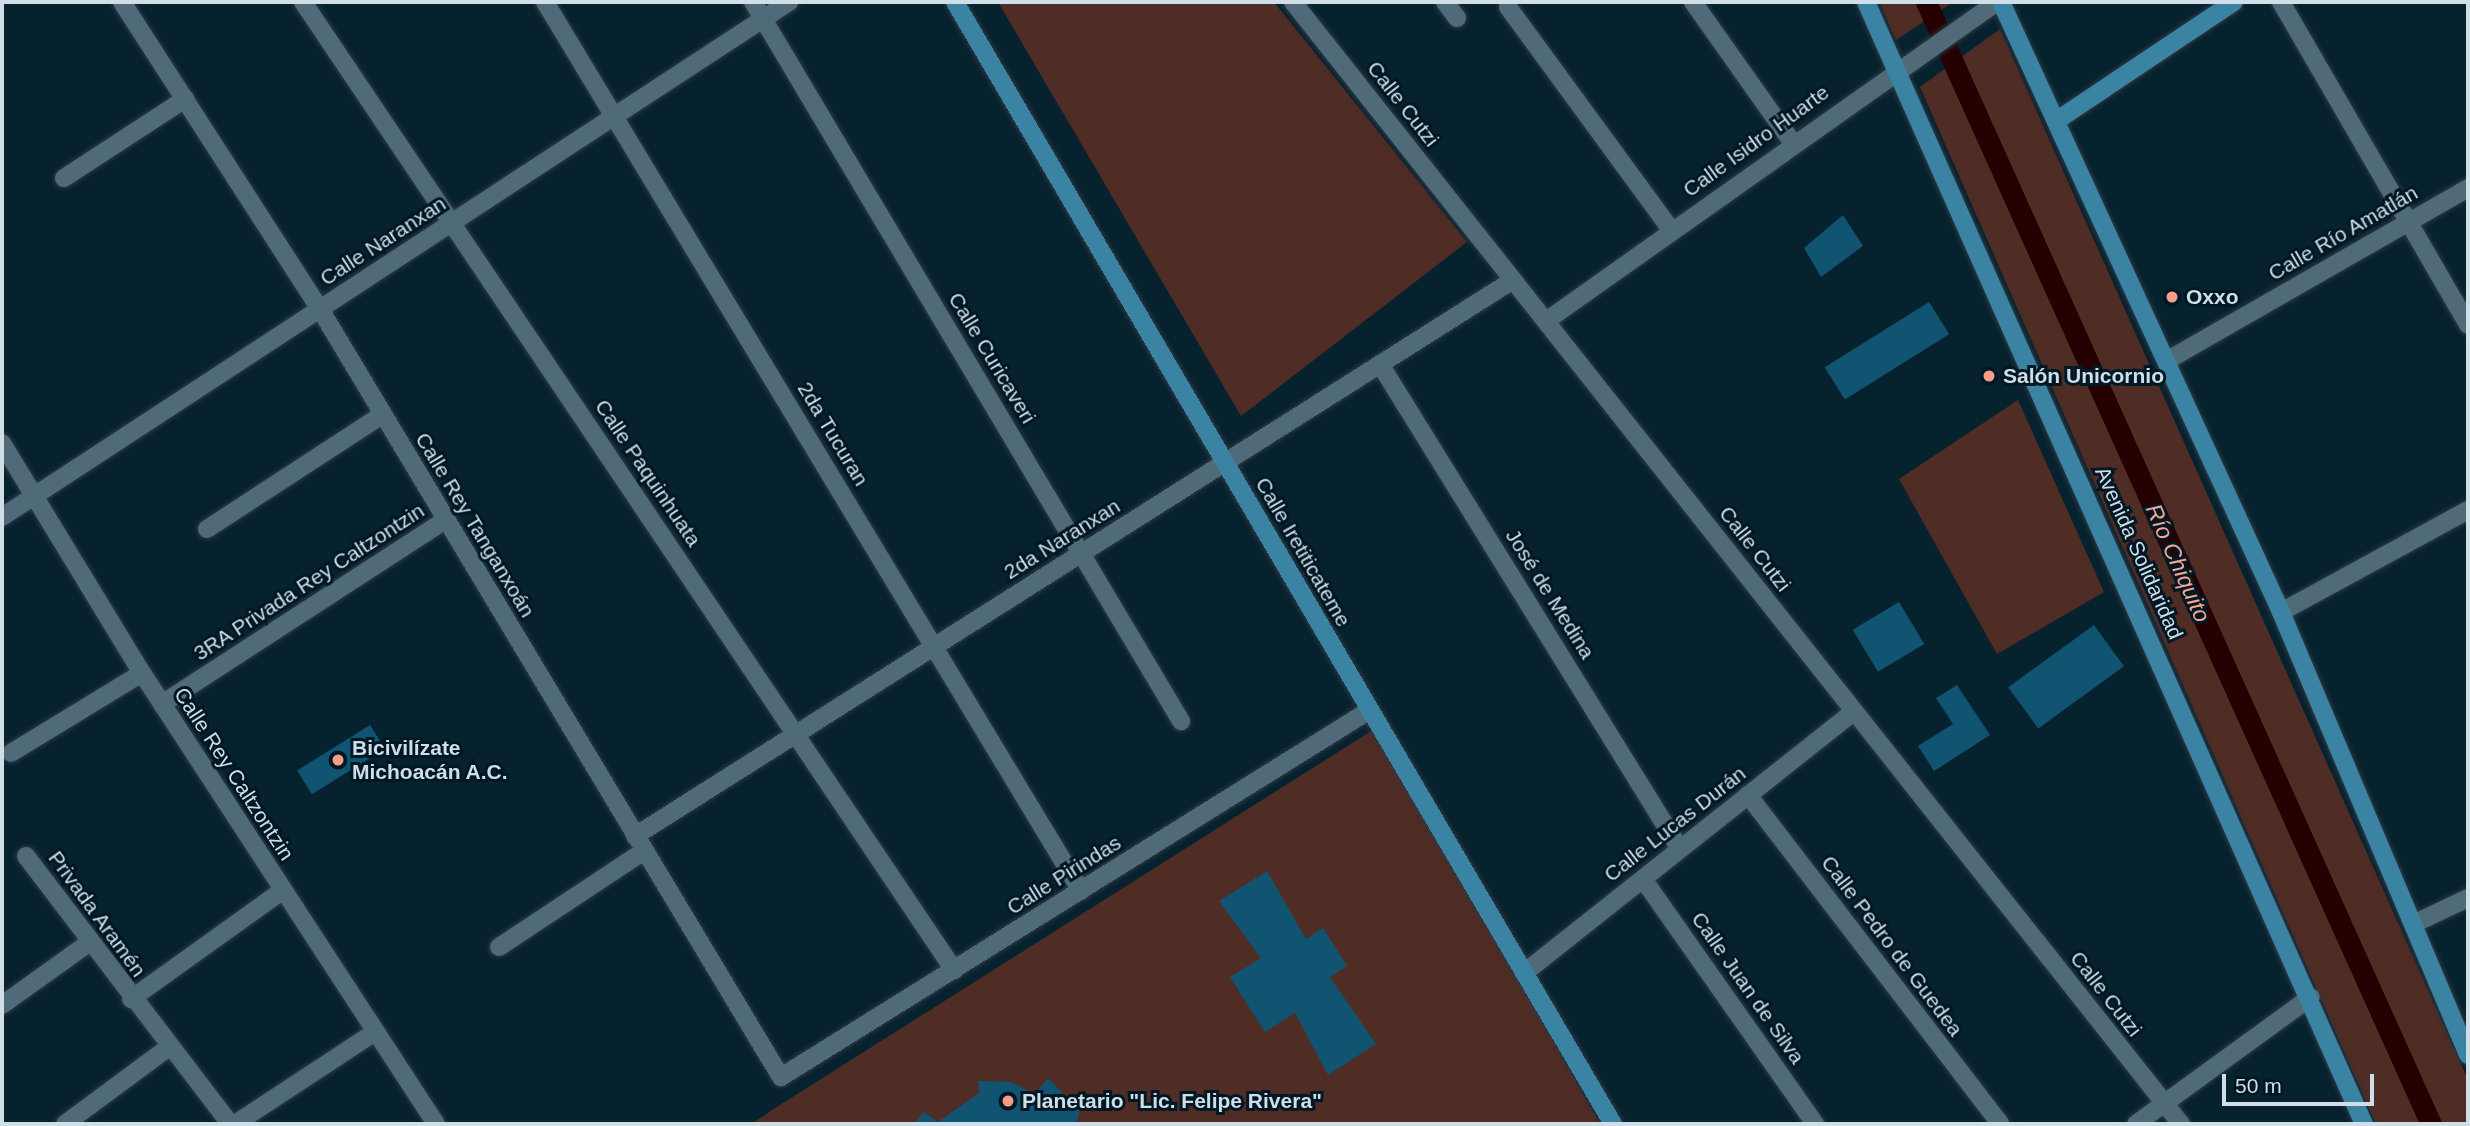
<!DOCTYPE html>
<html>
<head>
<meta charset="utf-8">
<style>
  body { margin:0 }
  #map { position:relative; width:2470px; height:1126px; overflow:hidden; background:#07222f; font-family:Arial,sans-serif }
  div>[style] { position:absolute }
  .green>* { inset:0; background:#4f2c24 }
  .canal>* { height:21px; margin:-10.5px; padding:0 10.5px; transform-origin:10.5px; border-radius:10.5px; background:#260000 }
  .building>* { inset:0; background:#115472; transform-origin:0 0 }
  .roads { filter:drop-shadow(0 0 2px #2e3944) drop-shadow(0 0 2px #2e3944) }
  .street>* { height:18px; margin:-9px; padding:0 9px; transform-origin:9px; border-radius:9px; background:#4f6b7a }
  .secondary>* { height:18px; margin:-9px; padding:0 9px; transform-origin:9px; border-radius:9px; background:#3b83a2 }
  .dots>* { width:19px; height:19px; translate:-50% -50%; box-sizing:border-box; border:4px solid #001825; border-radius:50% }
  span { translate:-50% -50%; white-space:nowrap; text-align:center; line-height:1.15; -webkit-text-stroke:6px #001825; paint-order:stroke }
  .street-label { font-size:21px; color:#cfdee7 }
  .poi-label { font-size:21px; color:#cfdee7; font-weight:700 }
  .left { translate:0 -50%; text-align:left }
  .water-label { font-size:23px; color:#fda58e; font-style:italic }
  .frame { position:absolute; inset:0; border:4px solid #cfdee7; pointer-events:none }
  .scale { position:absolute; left:2222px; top:1074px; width:152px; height:32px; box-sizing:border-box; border:4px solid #cfdee7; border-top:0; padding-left:9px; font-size:21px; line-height:24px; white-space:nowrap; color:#cfdee7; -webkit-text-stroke:5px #001825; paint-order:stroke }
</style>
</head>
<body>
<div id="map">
  <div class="green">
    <i style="clip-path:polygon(998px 2px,1274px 2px,1467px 242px,1241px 416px)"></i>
    <i style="clip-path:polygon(1879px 2px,1953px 2px,1896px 40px)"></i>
    <i style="clip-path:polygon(2000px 29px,2468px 1080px,2468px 1124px,2376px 1124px,1920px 87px)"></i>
    <i style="clip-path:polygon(2018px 400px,2104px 592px,1997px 654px,1899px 479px)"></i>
    <i style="clip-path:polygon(1376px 728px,1600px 1124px,752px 1124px,772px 1110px)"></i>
  </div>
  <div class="canal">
    <i style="left:1926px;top:2px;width:1230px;rotate:65.77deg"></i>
  </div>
  <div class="building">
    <i style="clip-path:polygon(1843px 215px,1863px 246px,1821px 277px,1804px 248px)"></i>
    <i style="left:1929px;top:302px;width:38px;height:123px;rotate:58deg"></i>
    <i style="left:1899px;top:602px;width:49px;height:54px;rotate:59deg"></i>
    <i style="left:2094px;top:625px;width:51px;height:106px;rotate:54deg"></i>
    <i style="clip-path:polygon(1957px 685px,1990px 735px,1934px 771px,1918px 746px,1953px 724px,1936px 698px)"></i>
    <i style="left:370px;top:725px;width:28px;height:86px;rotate:58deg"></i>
    <i style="clip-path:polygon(1267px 871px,1306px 939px,1323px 928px,1347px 966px,1330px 977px,1376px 1044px,1328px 1075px,1295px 1013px,1265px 1032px,1230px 977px,1261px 958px,1219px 901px)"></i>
    <i style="clip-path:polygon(1048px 1078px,1062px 1092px,1051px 1100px,1071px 1099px,1080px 1109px,1076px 1124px,914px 1124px,924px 1112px,938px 1122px,979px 1093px,978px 1081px,1012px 1082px,1035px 1094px)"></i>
  </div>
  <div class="roads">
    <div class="street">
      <i style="left:122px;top:2px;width:365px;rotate:57.2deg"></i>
      <i style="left:320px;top:309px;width:896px;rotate:59.03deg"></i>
      <i style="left:781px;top:1077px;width:694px;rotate:-31.93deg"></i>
      <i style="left:303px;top:2px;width:1167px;rotate:56.08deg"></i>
      <i style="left:545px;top:2px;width:1038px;rotate:58.91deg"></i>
      <i style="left:753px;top:2px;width:837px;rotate:59.24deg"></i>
      <i style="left:1293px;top:2px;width:1431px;rotate:51.64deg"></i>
      <i style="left:1445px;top:2px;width:20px;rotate:53deg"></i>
      <i style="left:1693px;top:2px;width:173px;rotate:54.7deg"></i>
      <i style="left:2281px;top:2px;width:373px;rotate:59.9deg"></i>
      <i style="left:1508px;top:7px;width:276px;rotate:53.8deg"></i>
      <i style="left:64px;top:178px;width:145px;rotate:-33.1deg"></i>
      <i style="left:1546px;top:321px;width:552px;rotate:-35.27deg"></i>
      <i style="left:2168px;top:360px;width:346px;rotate:-29.8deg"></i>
      <i style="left:1380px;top:364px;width:570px;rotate:58.26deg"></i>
      <i style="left:2px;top:443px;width:269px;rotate:58.7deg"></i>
      <i style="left:142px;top:673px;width:538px;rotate:56.9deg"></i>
      <i style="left:2px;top:517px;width:941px;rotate:-33.2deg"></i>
      <i style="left:207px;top:529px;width:209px;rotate:-33.1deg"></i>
      <i style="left:2281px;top:612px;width:213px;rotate:-28.6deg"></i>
      <i style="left:162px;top:704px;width:338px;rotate:-33deg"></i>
      <i style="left:11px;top:753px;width:153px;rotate:-31.4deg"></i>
      <i style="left:1748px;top:795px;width:414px;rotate:52.5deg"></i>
      <i style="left:635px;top:836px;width:1039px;rotate:-32.34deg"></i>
      <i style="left:26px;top:856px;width:337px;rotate:52.7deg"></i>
      <i style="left:1643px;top:879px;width:299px;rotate:54.9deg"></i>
      <i style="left:2413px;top:924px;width:61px;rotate:-25.3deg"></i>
      <i style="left:499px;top:947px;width:174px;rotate:-33.5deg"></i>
      <i style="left:1524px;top:973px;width:421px;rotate:-38.4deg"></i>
      <i style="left:131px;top:999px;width:187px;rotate:-35.6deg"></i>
      <i style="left:2px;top:1005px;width:108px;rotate:-35.6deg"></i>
      <i style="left:65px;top:1124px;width:129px;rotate:-36.5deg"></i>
      <i style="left:235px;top:1124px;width:168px;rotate:-33.3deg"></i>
      <i style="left:2136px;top:1124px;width:216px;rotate:-36deg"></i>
    </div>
    <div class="secondary">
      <i style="left:955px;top:2px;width:1301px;rotate:59.61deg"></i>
      <i style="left:1866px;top:2px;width:1228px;rotate:66.07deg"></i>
      <i style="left:2001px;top:2px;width:671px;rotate:65.34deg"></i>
      <i style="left:2281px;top:612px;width:481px;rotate:67.1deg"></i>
      <i style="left:2056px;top:121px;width:214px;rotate:-33.8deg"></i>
    </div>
  </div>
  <div class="dots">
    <i style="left:2172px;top:297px;background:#f49e88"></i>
    <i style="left:1989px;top:376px;background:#f49e88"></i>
    <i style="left:338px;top:760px;background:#f49e88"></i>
    <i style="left:1008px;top:1101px;background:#f49e88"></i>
  </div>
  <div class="street-label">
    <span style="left:1403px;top:104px;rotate:52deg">Calle Cutzi</span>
    <span style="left:1756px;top:141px;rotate:-36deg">Calle Isidro Huarte</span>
    <span style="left:2343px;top:233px;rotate:-30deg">Calle Río Amatlán</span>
    <span style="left:383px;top:241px;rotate:-33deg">Calle Naranxan</span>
    <span style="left:992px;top:358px;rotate:59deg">Calle Curicaveri</span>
    <span style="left:833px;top:434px;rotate:59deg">2da Tucuran</span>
    <span style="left:648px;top:473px;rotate:56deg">Calle Paquinhuata</span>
    <span style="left:475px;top:525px;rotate:59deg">Calle Rey Tanganxoán</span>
    <span style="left:1062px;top:539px;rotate:-32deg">2da Naranxan</span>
    <span style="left:1755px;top:549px;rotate:52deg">Calle Cutzi</span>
    <span style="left:1303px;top:552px;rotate:60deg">Calle Iretiticateme</span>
    <span style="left:2139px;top:553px;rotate:66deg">Avenida Solidaridad</span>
    <span style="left:309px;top:582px;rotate:-33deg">3RA Privada Rey Caltzontzin</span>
    <span style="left:1550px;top:594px;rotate:58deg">José de Medina</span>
    <span style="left:234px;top:774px;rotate:57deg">Calle Rey Caltzontzin</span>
    <span style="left:1675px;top:824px;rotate:-38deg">Calle Lucas Durán</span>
    <span style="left:1064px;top:875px;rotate:-32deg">Calle Pirindas</span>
    <span style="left:97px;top:914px;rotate:54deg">Privada Aramén</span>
    <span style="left:1892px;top:946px;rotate:53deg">Calle Pedro de Guedea</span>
    <span style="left:1748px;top:988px;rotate:55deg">Calle Juan de Silva</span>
    <span style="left:2106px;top:994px;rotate:52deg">Calle Cutzi</span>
  </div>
  <div class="poi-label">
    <span class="left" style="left:2186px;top:297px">Oxxo</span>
    <span class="left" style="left:2003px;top:376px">Salón Unicornio</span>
    <span class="left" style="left:352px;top:760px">Bicivilízate<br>Michoacán A.C.</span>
    <span class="left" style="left:1022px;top:1101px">Planetario "Lic. Felipe Rivera"</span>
  </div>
  <div class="water-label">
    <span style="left:2178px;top:563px;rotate:66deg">Río Chiquito</span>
  </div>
  <div class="frame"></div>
  <div class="scale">50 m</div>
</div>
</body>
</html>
